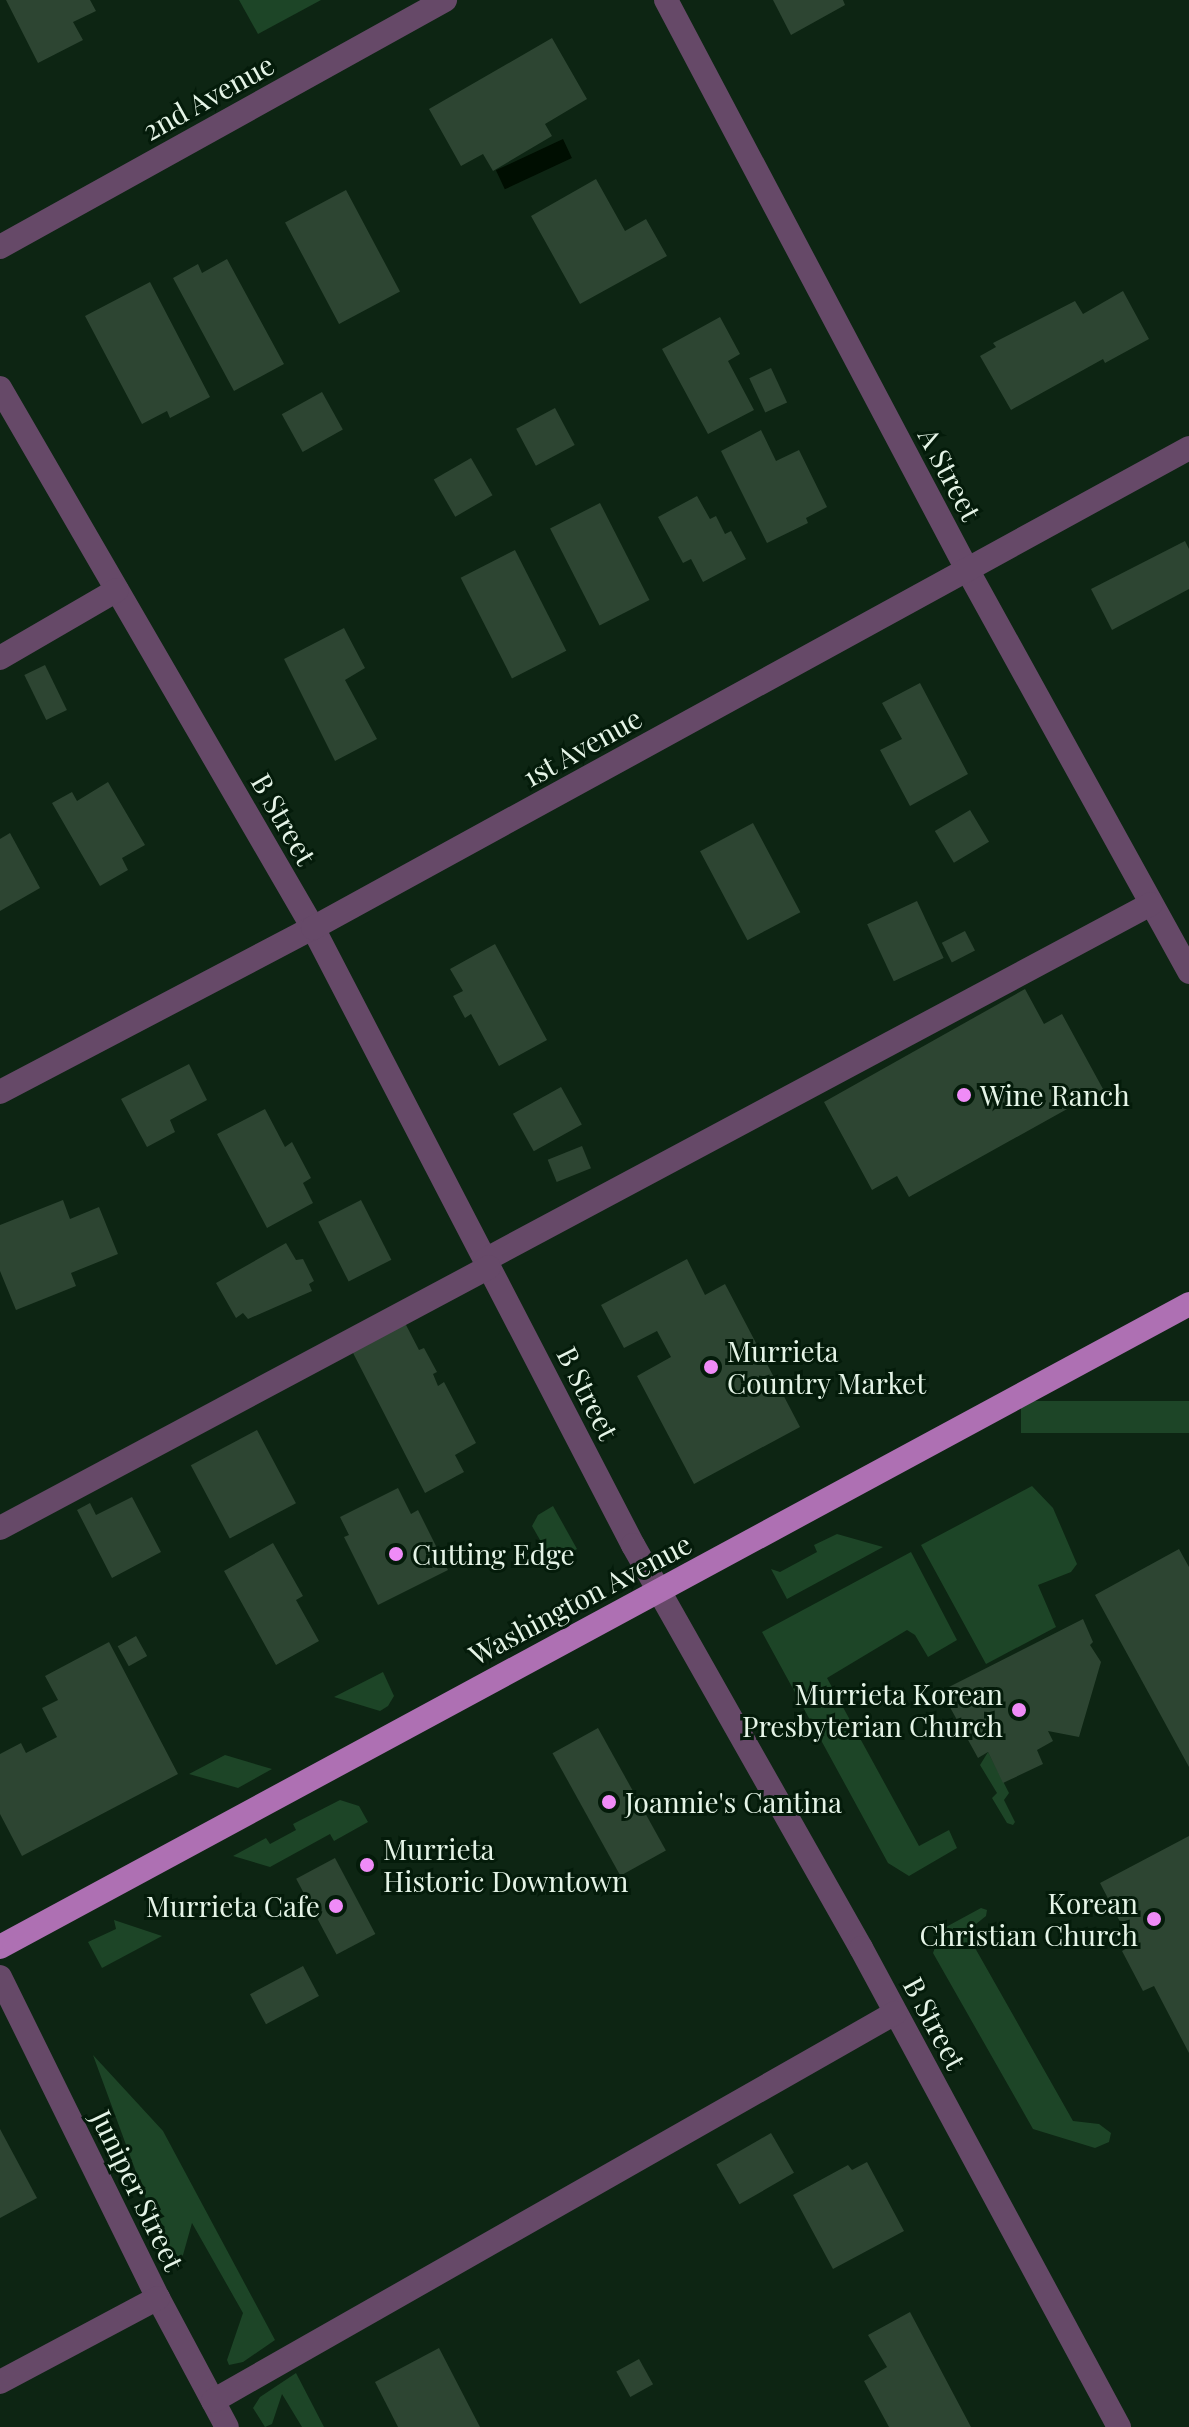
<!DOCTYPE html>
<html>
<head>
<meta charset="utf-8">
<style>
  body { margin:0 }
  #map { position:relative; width:1189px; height:2427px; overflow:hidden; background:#0d2513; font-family:"Playfair Display",serif }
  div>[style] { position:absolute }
  .green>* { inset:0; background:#1d4527; transform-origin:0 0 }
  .water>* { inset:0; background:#000e01; transform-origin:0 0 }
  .building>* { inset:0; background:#2d4532; transform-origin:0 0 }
  .minor>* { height:24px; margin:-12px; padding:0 12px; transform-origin:12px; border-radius:12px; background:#664968 }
  .major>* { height:24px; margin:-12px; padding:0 12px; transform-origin:12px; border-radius:12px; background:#ae70b3 }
  .dots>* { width:22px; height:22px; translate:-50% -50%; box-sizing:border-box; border:4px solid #041b0a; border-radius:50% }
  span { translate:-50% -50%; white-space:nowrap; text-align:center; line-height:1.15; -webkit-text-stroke:6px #041b0a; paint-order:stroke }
  .street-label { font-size:28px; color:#e5f4e7 }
  .poi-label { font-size:28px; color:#e5f4e7 }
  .left { translate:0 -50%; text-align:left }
  .right { translate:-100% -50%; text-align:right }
</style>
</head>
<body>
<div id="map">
  <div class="green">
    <i style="clip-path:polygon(239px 0,321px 0,258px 34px)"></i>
    <i style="left:1189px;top:1401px;width:32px;height:168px;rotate:90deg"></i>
    <i style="clip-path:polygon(1032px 1486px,1053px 1508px,1077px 1564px,1071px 1572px,1038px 1585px,1056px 1627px,986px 1664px,921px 1545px)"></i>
    <i style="clip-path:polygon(553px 1506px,577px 1549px,552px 1561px,532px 1526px,538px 1515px)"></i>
    <i style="clip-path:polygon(837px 1534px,883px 1547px,787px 1599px,771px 1569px,780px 1572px,817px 1552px,814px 1545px)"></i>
    <i style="clip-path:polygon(911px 1552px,957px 1640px,928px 1657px,915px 1635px,907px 1630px,827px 1678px,919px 1846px,949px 1830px,957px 1848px,909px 1876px,888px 1863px,762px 1632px)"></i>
    <i style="clip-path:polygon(383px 1672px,394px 1696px,388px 1706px,380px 1711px,334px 1697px)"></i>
    <i style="clip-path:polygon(988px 1752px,1009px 1793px,1004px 1800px,1015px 1822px,1013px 1825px,1007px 1823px,992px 1798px,997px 1793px,980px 1765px)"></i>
    <i style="clip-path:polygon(225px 1755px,272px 1769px,238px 1788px,189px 1774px)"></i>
    <i style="clip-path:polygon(340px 1800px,359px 1806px,368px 1822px,334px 1841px,330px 1834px,270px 1867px,233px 1856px,266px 1838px,270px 1844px,296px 1830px,293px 1824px)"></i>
    <i style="clip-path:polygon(981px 1908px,987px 1910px,986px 1916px,966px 1932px,1073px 2121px,1099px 2124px,1111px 2133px,1109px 2142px,1095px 2148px,1033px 2129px,933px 1953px,937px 1942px,933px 1934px)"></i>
    <i style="clip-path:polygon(114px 1920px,162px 1936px,102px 1968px,88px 1942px,116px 1929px)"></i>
    <i style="clip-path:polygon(93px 2055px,163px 2131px,275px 2340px,243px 2362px,229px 2365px,227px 2360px,243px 2313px,192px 2223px,183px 2255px,178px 2259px,171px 2258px,161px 2240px)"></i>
    <i style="clip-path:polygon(296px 2373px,324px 2427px,302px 2427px,282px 2394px,272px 2424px,265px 2427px,253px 2408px,260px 2397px)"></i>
  </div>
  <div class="water">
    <i style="left:563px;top:139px;width:21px;height:74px;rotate:65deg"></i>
  </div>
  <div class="building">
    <i style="clip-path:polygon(6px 0,90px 0,96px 11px,73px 22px,83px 40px,38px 63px)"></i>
    <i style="clip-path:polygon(773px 0,843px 0,845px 5px,791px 35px)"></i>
    <i style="clip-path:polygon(552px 38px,587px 99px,545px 124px,552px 136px,493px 171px,483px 154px,461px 166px,429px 109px)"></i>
    <i style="clip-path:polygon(596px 179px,625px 231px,646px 219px,667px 256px,580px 304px,531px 216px)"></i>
    <i style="left:346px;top:190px;width:115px;height:69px;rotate:62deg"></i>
    <i style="clip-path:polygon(227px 259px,284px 364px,234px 391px,173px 278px,198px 264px,202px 273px)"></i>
    <i style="clip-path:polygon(150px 282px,210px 397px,170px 418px,167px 411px,142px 424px,85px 316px)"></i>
    <i style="clip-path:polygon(1123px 291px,1149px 339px,1105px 363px,1103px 359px,1011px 410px,980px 356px,996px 347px,993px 343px,1075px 301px,1083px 314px)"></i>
    <i style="clip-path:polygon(720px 317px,740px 354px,728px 361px,754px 410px,708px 434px,662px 349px)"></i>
    <i style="left:771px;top:368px;width:38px;height:24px;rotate:65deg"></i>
    <i style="left:322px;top:392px;width:43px;height:46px;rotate:61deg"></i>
    <i style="left:555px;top:408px;width:42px;height:44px;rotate:62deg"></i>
    <i style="clip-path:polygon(761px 430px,776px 461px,799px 450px,827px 507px,806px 518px,808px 523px,767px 543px,721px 451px)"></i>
    <i style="left:471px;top:458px;width:43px;height:43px;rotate:60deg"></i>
    <i style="clip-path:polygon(697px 496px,710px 519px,716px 516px,725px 534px,731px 531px,746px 559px,703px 582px,691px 559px,683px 563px,658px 517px)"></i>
    <i style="left:600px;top:503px;width:109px;height:56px;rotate:63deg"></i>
    <i style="clip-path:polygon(1185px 541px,1189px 549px,1189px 589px,1112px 630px,1091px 589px)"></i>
    <i style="left:515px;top:550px;width:113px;height:61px;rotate:63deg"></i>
    <i style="clip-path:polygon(344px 628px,365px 668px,345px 680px,377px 739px,335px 761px,284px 659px)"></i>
    <i style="left:45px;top:665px;width:50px;height:23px;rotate:64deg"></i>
    <i style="clip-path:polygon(920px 683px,968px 774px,910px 806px,880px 750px,902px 739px,882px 703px)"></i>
    <i style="clip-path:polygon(108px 782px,145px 845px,122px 858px,128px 870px,100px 886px,52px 803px,72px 792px,77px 801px)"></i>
    <i style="left:970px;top:810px;width:37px;height:41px;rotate:59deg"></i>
    <i style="left:753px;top:823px;width:101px;height:60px;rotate:62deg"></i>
    <i style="clip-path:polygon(10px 833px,40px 888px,0 911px,0 839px)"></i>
    <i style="left:917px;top:901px;width:63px;height:55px;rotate:65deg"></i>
    <i style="left:965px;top:931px;width:22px;height:26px;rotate:63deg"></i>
    <i style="clip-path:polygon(495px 944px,547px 1040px,499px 1066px,471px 1014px,465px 1018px,453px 996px,463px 991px,450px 969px)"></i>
    <i style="clip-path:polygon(1025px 989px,1044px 1024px,1062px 1014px,1103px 1089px,909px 1197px,897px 1176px,872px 1190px,824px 1102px)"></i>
    <i style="clip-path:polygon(189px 1064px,207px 1100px,170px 1120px,175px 1132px,147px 1147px,121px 1099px)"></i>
    <i style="left:561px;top:1087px;width:43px;height:55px;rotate:61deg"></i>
    <i style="clip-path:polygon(265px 1109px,285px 1147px,292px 1142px,311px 1178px,303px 1183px,313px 1203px,267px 1228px,217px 1134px)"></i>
    <i style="left:582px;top:1146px;width:24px;height:37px;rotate:68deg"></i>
    <i style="clip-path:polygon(63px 1200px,70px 1219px,99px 1207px,118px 1254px,71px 1273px,76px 1286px,16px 1310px,0 1271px,0 1225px)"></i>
    <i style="left:361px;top:1200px;width:67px;height:48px;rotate:63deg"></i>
    <i style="clip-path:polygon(286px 1243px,296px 1260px,303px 1259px,314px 1281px,309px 1284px,312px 1291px,248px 1319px,243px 1313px,236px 1318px,216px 1283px)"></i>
    <i style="clip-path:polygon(687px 1259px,705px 1295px,725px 1284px,800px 1427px,694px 1484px,637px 1376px,671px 1357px,657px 1331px,624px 1348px,601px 1305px)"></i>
    <i style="clip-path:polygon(405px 1323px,419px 1350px,424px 1348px,437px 1372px,433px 1374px,438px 1386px,444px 1382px,476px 1443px,455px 1455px,464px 1472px,425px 1493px,352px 1351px)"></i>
    <i style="left:257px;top:1430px;width:83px;height:75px;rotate:62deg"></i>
    <i style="clip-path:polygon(398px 1488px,411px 1514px,418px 1510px,448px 1570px,378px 1605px,344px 1537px,349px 1535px,340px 1517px)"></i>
    <i style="clip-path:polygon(132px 1497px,161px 1552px,112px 1578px,77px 1510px,90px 1503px,96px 1515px)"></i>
    <i style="clip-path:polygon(273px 1543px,303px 1596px,296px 1600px,319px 1641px,276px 1665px,224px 1571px)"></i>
    <i style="clip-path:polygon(1179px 1549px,1189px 1567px,1189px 1767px,1095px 1595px)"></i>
    <i style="clip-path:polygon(1083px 1619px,1093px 1642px,1090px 1645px,1101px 1662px,1079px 1737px,1048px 1731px,1053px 1741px,1037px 1750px,1043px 1764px,1003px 1783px,988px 1752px,978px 1758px,941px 1691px)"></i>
    <i style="left:136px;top:1636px;width:23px;height:21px;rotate:61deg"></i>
    <i style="clip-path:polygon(109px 1642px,178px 1774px,22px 1856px,0 1814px,0 1754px,21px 1743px,26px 1753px,57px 1737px,42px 1708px,58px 1700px,45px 1676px)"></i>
    <i style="left:598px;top:1728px;width:140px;height:52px;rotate:61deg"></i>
    <i style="clip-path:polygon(1189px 1836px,1189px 2053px,1154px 1986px,1143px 1991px,1122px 1951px,1132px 1945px,1100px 1883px)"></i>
    <i style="left:335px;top:1858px;width:86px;height:44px;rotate:62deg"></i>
    <i style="left:303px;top:1966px;width:34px;height:60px;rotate:62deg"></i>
    <i style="clip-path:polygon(0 2129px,37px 2198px,0 2218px)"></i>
    <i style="left:771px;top:2133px;width:46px;height:63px;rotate:60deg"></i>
    <i style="clip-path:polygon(867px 2162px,904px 2231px,833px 2269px,793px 2195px,848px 2165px,852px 2170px)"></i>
    <i style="clip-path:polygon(910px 2312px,971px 2427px,889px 2427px,864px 2381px,887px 2367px,868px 2335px)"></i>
    <i style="clip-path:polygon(439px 2348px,480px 2427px,398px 2427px,375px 2382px)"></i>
    <i style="left:639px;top:2359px;width:29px;height:26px;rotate:61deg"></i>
  </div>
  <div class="minor">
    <i style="left:666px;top:0;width:646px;rotate:62.13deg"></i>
    <i style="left:968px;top:571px;width:458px;rotate:61.1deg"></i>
    <i style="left:0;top:247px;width:509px;rotate:-29.03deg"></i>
    <i style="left:0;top:388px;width:624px;rotate:59.9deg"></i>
    <i style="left:313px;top:928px;width:695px;rotate:62.59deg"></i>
    <i style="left:633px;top:1545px;width:463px;rotate:60.5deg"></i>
    <i style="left:861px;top:1948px;width:544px;rotate:61.69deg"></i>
    <i style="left:0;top:658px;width:135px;rotate:-30.2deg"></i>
    <i style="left:0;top:1092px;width:353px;rotate:-27.7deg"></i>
    <i style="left:313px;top:928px;width:999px;rotate:-28.72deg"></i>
    <i style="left:485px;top:1260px;width:755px;rotate:-28.13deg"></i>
    <i style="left:0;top:1528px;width:554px;rotate:-28.09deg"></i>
    <i style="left:0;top:1977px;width:358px;rotate:63.8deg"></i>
    <i style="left:158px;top:2298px;width:146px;rotate:61.9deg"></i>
    <i style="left:0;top:2382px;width:179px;rotate:-28deg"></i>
    <i style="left:213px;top:2401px;width:785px;rotate:-29.64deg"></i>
  </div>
  <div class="major">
    <i style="left:0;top:1947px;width:1352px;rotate:-28.4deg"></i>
  </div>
  <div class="dots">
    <i style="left:964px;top:1095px;background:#ef8bf7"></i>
    <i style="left:711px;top:1367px;background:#ef8bf7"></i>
    <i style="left:396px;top:1554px;background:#ef8bf7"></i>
    <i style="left:1019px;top:1710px;background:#ef8bf7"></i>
    <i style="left:609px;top:1802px;background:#ef8bf7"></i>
    <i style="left:367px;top:1865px;background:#ef8bf7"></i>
    <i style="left:336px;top:1906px;background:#ef8bf7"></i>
    <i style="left:1154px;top:1919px;background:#ef8bf7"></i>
  </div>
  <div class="street-label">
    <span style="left:208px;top:97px;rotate:-29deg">2nd Avenue</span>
    <span style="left:950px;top:474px;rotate:62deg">A Street</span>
    <span style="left:582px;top:747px;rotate:-29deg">1st Avenue</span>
    <span style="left:284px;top:819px;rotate:60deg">B Street</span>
    <span style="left:588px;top:1393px;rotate:63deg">B Street</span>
    <span style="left:580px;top:1599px;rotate:-28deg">Washington Avenue</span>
    <span style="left:935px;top:2023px;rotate:62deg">B Street</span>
    <span style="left:138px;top:2190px;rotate:64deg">Juniper Street</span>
  </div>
  <div class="poi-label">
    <span class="left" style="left:980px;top:1095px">Wine Ranch</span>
    <span class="left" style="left:727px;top:1367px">Murrieta<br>Country Market</span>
    <span class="left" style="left:412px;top:1554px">Cutting Edge</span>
    <span class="right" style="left:1003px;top:1710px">Murrieta Korean<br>Presbyterian Church</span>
    <span class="left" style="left:625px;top:1802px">Joannie's Cantina</span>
    <span class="left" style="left:383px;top:1865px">Murrieta<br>Historic Downtown</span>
    <span class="right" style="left:1138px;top:1919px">Korean<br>Christian Church</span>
    <span class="right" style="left:320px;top:1906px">Murrieta Cafe</span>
  </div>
</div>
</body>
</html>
